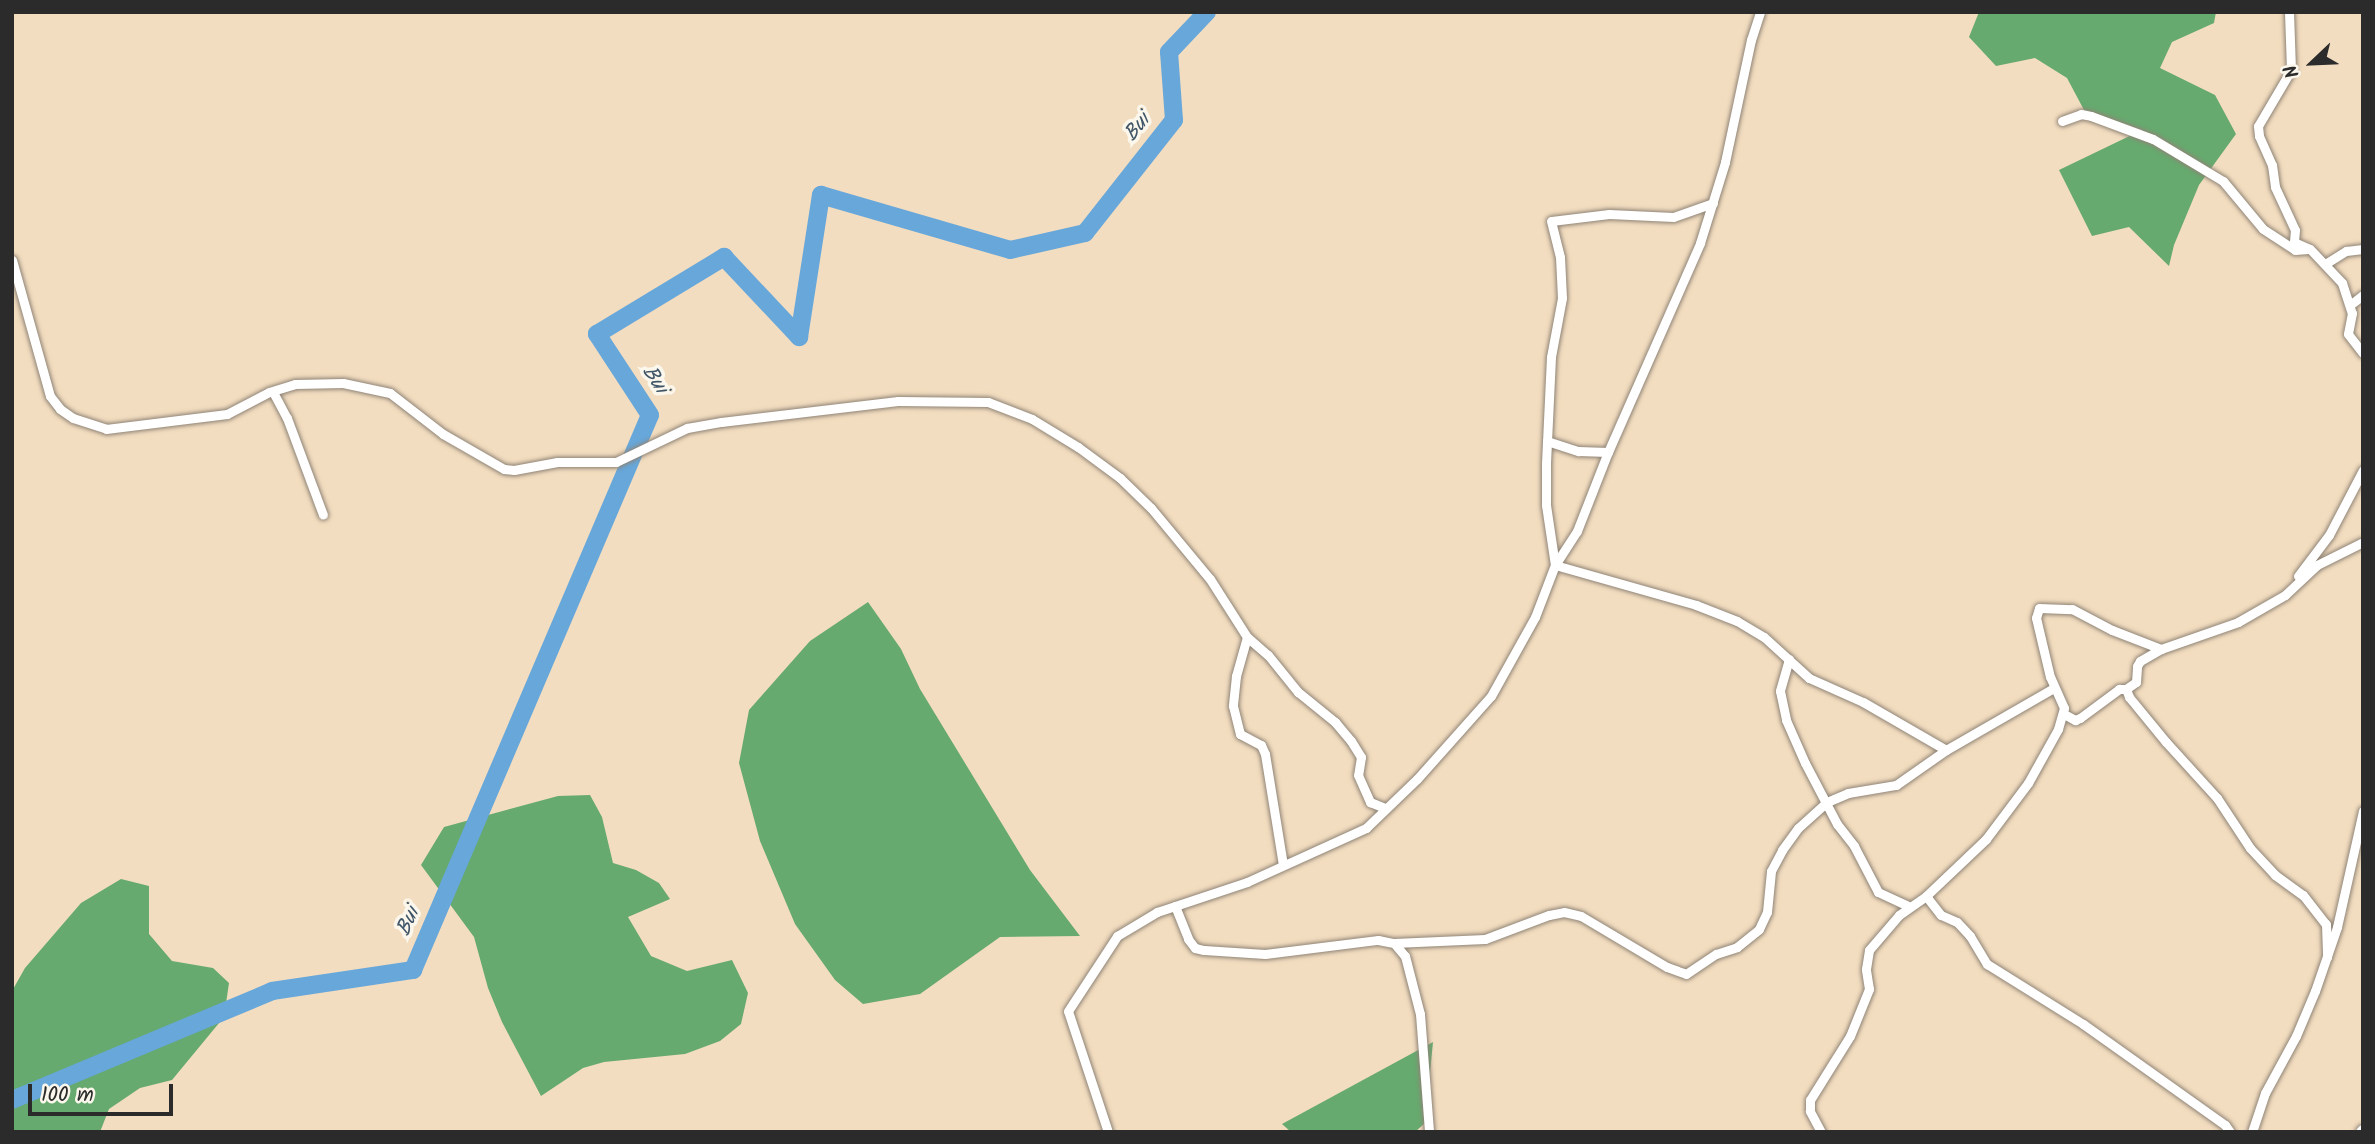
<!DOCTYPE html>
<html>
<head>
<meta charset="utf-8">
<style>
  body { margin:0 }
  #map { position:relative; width:2375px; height:1144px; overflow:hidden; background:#f3ddc0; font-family:Kalam,sans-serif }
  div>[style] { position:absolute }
  .forest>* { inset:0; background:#66aa6f }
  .river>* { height:18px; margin:-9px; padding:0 9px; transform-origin:9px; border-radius:9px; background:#67a7da }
  .roads { filter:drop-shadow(0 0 2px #8f8476) drop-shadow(0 0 2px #8f8476) }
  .minor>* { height:9px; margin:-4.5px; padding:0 4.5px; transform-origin:4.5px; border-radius:4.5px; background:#fff }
  .tertiary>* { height:10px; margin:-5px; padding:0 5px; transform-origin:5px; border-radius:5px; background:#fff }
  span { translate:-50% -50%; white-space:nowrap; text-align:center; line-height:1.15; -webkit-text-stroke:7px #fbf7ec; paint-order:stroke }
  .water-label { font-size:21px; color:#405668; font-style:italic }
  .frame { position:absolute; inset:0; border:14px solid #2b2b2b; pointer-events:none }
  .north { position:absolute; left:2277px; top:28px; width:70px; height:70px; -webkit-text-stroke:5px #fbf7ec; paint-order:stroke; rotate:247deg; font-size:19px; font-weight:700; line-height:28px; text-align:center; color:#2b2b2b }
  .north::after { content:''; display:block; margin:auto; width:24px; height:32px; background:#2b2b2b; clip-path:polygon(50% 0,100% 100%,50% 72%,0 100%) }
  .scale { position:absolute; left:28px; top:1084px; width:145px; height:32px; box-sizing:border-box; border:4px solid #2b2b2b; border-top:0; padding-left:9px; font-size:21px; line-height:24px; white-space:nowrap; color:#2b2b2b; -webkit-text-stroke:5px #fbf7ec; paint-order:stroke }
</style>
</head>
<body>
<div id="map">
  <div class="forest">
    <i style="clip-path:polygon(1979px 12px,2216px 12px,2214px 23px,2172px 42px,2160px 68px,2215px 95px,2236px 134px,2199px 185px,2174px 245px,2169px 266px,2129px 227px,2092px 236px,2059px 170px,2142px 130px,2084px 110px,2067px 78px,2035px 58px,1996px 66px,1969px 37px)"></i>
    <i style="clip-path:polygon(868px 602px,901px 649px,920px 689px,1030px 870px,1080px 936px,1000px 937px,920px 994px,863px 1004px,835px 980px,795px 924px,760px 841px,739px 763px,749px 710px,810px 641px)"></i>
    <i style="clip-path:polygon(590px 795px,602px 817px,613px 863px,636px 870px,659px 883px,670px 899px,628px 917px,651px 956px,687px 971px,732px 960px,748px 993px,741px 1024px,720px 1041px,685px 1054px,604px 1062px,583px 1068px,541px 1096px,502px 1022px,488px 988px,474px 937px,421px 865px,444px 827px,558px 796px)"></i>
    <i style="clip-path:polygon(121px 879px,149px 886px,149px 934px,172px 961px,213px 968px,229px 983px,224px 1017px,172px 1080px,140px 1088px,109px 1109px,100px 1132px,12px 1132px,12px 991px,25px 968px,81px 903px)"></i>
    <i style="clip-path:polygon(1433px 1042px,1425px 1123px,1415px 1132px,1291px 1132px,1282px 1124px)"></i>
  </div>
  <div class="river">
    <i style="left:12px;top:1100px;width:282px;rotate:-22.7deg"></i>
    <i style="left:272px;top:991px;width:143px;rotate:-8.5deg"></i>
    <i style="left:413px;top:970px;width:603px;rotate:-66.88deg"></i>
    <i style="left:650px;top:415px;width:97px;rotate:-123.2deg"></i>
    <i style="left:597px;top:334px;width:149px;rotate:-31.2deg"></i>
    <i style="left:724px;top:257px;width:110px;rotate:46.8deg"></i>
    <i style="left:799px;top:337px;width:144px;rotate:-81.2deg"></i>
    <i style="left:821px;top:195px;width:197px;rotate:16.2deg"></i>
    <i style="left:1010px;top:250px;width:77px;rotate:-12.8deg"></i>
    <i style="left:1085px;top:233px;width:144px;rotate:-51.8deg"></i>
    <i style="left:1174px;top:120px;width:68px;rotate:-94.2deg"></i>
    <i style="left:1169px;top:52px;width:55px;rotate:-46.5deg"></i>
  </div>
  <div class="roads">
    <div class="minor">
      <i style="left:2289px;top:12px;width:58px;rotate:88deg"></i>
      <i style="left:2291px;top:70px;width:65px;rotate:120.5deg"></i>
      <i style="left:2258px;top:126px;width:10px;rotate:84deg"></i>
      <i style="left:2259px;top:136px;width:32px;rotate:66deg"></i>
      <i style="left:2272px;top:165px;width:22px;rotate:82deg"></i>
      <i style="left:2275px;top:187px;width:47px;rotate:65.1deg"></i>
      <i style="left:2295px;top:230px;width:12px;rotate:95deg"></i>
      <i style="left:2294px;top:242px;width:17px;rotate:24deg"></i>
      <i style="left:2310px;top:249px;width:47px;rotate:46.7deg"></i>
      <i style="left:2342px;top:283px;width:32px;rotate:72deg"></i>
      <i style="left:2352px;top:313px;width:21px;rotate:101deg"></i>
      <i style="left:2348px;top:334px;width:24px;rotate:52deg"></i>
      <i style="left:2062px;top:121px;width:20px;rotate:-20deg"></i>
      <i style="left:2081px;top:114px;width:10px;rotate:11deg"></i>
      <i style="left:2091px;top:116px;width:66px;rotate:20.4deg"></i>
      <i style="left:2153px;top:139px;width:82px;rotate:31deg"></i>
      <i style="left:2223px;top:181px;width:62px;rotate:50.2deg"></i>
      <i style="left:2263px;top:229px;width:38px;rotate:33deg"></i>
      <i style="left:2295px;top:250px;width:13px;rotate:-4deg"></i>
      <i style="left:1713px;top:203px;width:42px;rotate:160.7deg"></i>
      <i style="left:1673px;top:217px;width:64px;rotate:-177.3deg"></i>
      <i style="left:1609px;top:214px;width:58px;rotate:173.1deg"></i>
      <i style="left:1551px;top:221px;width:37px;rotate:76deg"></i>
      <i style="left:1560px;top:257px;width:41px;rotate:87.2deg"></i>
      <i style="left:1562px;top:298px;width:60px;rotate:100.6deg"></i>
      <i style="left:1551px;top:357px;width:108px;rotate:92.7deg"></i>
      <i style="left:1546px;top:465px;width:40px;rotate:90deg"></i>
      <i style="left:1546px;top:505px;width:61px;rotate:81.5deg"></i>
      <i style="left:1555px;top:565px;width:147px;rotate:15.8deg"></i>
      <i style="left:1696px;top:605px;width:44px;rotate:21.3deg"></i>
      <i style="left:1737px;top:621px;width:31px;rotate:31deg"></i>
      <i style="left:1764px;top:637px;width:61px;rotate:42.3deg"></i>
      <i style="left:1809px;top:678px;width:59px;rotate:24deg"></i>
      <i style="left:1863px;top:702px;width:96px;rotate:30deg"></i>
      <i style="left:12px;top:260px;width:141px;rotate:74.4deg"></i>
      <i style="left:50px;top:396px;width:16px;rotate:52deg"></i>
      <i style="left:60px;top:409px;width:16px;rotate:35deg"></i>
      <i style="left:73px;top:418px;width:35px;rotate:18deg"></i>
      <i style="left:106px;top:429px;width:122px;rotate:-7.1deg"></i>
      <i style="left:227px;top:414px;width:47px;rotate:-27.6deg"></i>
      <i style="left:269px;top:392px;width:27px;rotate:-17deg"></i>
      <i style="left:295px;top:384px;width:48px;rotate:-1.2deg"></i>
      <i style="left:343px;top:383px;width:48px;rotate:12deg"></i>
      <i style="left:390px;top:393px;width:67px;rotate:37.7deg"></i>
      <i style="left:443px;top:434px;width:70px;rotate:29.8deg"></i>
      <i style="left:504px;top:469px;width:10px;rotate:6deg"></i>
      <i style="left:514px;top:470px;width:44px;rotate:-10.5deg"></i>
      <i style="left:557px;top:462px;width:59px"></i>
      <i style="left:616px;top:462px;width:79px;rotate:-25.6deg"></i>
      <i style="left:687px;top:428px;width:35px;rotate:-10deg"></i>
      <i style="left:721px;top:422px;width:178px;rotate:-6.8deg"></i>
      <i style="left:898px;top:401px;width:90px;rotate:0.6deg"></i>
      <i style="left:988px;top:402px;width:47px;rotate:21.1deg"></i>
      <i style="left:1032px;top:419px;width:54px;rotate:31.3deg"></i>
      <i style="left:1078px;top:447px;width:52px;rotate:36.4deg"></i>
      <i style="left:1120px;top:478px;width:43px;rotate:44.1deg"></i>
      <i style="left:1151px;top:508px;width:92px;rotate:50.3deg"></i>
      <i style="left:1210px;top:579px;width:69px;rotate:57.5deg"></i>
      <i style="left:1247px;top:637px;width:28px;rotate:41deg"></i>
      <i style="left:1268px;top:655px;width:48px;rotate:51deg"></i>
      <i style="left:1298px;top:692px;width:48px;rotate:39deg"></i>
      <i style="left:1335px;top:722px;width:25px;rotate:50deg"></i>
      <i style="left:1351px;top:741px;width:19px;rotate:58deg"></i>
      <i style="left:1361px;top:757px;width:18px;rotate:99deg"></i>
      <i style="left:1358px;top:775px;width:30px;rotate:66deg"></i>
      <i style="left:1370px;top:802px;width:16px;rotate:22deg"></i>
      <i style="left:2325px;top:264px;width:25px;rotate:-32deg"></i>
      <i style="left:2346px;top:251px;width:17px;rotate:-7deg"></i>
      <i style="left:2350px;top:305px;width:16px;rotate:-38deg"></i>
      <i style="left:273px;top:392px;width:30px;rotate:62deg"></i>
      <i style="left:287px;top:418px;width:103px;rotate:69.6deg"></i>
      <i style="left:1547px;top:441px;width:33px;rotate:18deg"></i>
      <i style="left:1578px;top:451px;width:30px;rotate:2deg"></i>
      <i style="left:2298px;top:576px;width:51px;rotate:-52.9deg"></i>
      <i style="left:2329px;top:535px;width:73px;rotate:-62.4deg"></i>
      <i style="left:1247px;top:637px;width:41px;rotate:105.8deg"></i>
      <i style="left:1236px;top:676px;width:30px;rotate:96deg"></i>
      <i style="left:1233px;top:706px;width:29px;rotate:76deg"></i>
      <i style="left:1240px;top:734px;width:24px;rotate:28deg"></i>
      <i style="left:1261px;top:745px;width:10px;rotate:66deg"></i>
      <i style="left:1265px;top:754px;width:112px;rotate:80.8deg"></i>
      <i style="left:1789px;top:659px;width:33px;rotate:106deg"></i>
      <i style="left:1780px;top:691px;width:30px;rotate:78deg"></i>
      <i style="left:1786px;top:720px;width:47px;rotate:66.2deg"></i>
      <i style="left:1805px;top:763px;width:69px;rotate:62.3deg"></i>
      <i style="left:1837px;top:824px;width:28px;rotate:52deg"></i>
      <i style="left:1854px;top:846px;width:52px;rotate:62.4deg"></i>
      <i style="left:1878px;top:892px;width:33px;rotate:25deg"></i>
      <i style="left:2126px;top:689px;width:9px;rotate:69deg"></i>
      <i style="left:2129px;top:697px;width:58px;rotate:50.6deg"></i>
      <i style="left:2166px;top:742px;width:76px;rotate:47.7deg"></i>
      <i style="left:2217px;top:798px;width:60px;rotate:56.6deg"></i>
      <i style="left:2250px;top:848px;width:37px;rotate:47deg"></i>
      <i style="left:2275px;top:875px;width:34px;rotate:36deg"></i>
      <i style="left:2303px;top:895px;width:37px;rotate:52deg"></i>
      <i style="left:2326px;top:924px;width:33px;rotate:88deg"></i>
      <i style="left:2064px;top:714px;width:13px;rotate:29deg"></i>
      <i style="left:2075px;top:720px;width:5px;rotate:-22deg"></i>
      <i style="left:2080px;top:718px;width:49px;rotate:-36.6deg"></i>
      <i style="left:2119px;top:689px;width:7px"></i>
      <i style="left:2126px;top:689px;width:12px;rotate:-35deg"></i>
      <i style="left:2136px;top:682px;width:16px;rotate:-86deg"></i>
      <i style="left:2137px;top:666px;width:6px;rotate:-59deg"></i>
      <i style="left:2140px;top:661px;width:24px;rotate:-30deg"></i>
      <i style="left:2161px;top:649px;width:82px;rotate:-19.3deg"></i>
      <i style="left:2238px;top:622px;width:54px;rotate:-29.9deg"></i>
      <i style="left:2285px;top:595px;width:44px;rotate:-43.2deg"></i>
      <i style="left:2317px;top:565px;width:51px;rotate:-26.6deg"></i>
      <i style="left:1926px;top:896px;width:24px;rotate:52deg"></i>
      <i style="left:1941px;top:915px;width:17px;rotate:24deg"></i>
      <i style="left:1957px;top:922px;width:19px;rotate:47deg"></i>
      <i style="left:1970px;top:936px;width:33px;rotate:59deg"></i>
      <i style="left:1987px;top:964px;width:113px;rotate:32deg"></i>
      <i style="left:2083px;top:1024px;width:174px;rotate:35.4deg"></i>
      <i style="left:2225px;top:1125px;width:9px;rotate:54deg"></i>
      <i style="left:1175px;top:906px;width:35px;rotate:68deg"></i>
      <i style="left:1188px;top:939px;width:11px;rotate:52deg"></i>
      <i style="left:1195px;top:948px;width:9px;rotate:13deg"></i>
      <i style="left:1204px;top:950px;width:61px;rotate:3.8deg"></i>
      <i style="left:1265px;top:954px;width:114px;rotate:-7.1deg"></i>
      <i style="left:1378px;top:940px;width:16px;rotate:11deg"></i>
      <i style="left:1394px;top:943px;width:17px;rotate:50deg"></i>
      <i style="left:1405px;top:956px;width:60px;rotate:75.5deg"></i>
      <i style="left:1420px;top:1014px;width:118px;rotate:85.6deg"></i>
      <i style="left:1394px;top:943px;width:91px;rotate:-2.5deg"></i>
      <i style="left:1485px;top:939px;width:68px;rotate:-20.6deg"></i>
      <i style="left:1549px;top:915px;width:15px;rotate:-11deg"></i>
      <i style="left:1564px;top:912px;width:17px;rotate:13deg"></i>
      <i style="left:1581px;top:916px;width:100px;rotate:30.7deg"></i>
      <i style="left:1667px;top:967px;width:20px;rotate:20deg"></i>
      <i style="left:1686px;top:974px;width:36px;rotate:-34deg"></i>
      <i style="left:1716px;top:954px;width:22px;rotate:-18deg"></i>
      <i style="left:1737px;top:947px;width:28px;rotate:-39deg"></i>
      <i style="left:1759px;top:929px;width:19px;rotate:-65deg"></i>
      <i style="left:1767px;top:912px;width:41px;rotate:-84.4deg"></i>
      <i style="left:1771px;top:871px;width:24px;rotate:-62deg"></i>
      <i style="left:1782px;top:850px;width:27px;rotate:-54deg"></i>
      <i style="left:1798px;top:828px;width:39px;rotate:-42deg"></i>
      <i style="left:1827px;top:802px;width:23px;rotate:-23deg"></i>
      <i style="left:1848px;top:793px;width:49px;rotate:-9.5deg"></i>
      <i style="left:1896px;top:785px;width:61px;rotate:-35deg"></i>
      <i style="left:1946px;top:750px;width:125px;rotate:-29.9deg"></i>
      <i style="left:1108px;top:1132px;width:127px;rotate:-108.3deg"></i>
      <i style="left:1068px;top:1011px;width:90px;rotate:-56.8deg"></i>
      <i style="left:1117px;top:936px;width:47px;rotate:-31deg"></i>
      <i style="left:1157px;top:912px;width:95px;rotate:-18.4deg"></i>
      <i style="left:1247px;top:882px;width:131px;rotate:-24.4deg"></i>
      <i style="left:1366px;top:828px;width:71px;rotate:-43.9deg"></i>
      <i style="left:1417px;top:779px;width:111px;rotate:-48.3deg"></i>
      <i style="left:1491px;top:696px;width:90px;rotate:-60.9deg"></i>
      <i style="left:1535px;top:617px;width:56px;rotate:-69deg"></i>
      <i style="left:1555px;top:565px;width:40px;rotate:-57.1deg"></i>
      <i style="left:1577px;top:531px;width:85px;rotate:-68.6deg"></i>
      <i style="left:1608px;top:452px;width:228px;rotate:-66.2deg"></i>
      <i style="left:1700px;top:243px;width:85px;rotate:-72.8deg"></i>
      <i style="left:1725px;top:162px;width:125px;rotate:-78deg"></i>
      <i style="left:1751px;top:40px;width:29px;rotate:-72deg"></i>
      <i style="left:1821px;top:1132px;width:24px;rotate:-118deg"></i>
      <i style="left:1810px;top:1111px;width:11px;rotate:-90deg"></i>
      <i style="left:1810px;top:1100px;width:75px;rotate:-58deg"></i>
      <i style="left:1850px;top:1036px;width:51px;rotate:-68deg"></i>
      <i style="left:1869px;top:989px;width:20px;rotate:-99deg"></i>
      <i style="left:1866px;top:969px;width:19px;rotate:-81deg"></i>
      <i style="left:1869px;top:950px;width:46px;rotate:-49.4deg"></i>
      <i style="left:1899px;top:915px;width:33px;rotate:-35deg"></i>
      <i style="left:1926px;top:896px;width:83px;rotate:-43.5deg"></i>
      <i style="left:1986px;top:839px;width:70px;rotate:-53.1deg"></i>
      <i style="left:2028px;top:783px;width:62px;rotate:-60.9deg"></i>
      <i style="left:2058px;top:729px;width:22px;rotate:-74deg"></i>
      <i style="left:2064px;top:708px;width:34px;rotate:-114deg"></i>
      <i style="left:2050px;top:677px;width:61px;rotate:-103.3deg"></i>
      <i style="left:2036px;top:618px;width:10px;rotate:-73deg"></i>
      <i style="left:2039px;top:608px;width:33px;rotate:2deg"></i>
      <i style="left:2072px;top:609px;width:45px;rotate:27.7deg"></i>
      <i style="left:2112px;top:630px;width:53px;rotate:21.2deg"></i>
      <i style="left:2252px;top:1132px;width:41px;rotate:-71.6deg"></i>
      <i style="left:2265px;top:1093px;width:65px;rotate:-61.5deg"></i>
      <i style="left:2296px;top:1036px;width:49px;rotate:-67.1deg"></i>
      <i style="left:2315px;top:991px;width:68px;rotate:-71deg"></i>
      <i style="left:2337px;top:927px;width:119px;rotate:-77.4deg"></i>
    </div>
    <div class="tertiary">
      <i style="left:2361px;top:1132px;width:3px;rotate:-45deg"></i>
    </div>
  </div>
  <div class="water-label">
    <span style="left:1138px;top:128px;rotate:-52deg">Bui</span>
    <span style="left:654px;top:380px;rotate:57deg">Bui</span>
    <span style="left:409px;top:922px;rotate:-67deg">Bui</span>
  </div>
  <div class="frame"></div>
  <div class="north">N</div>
  <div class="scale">100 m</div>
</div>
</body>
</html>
